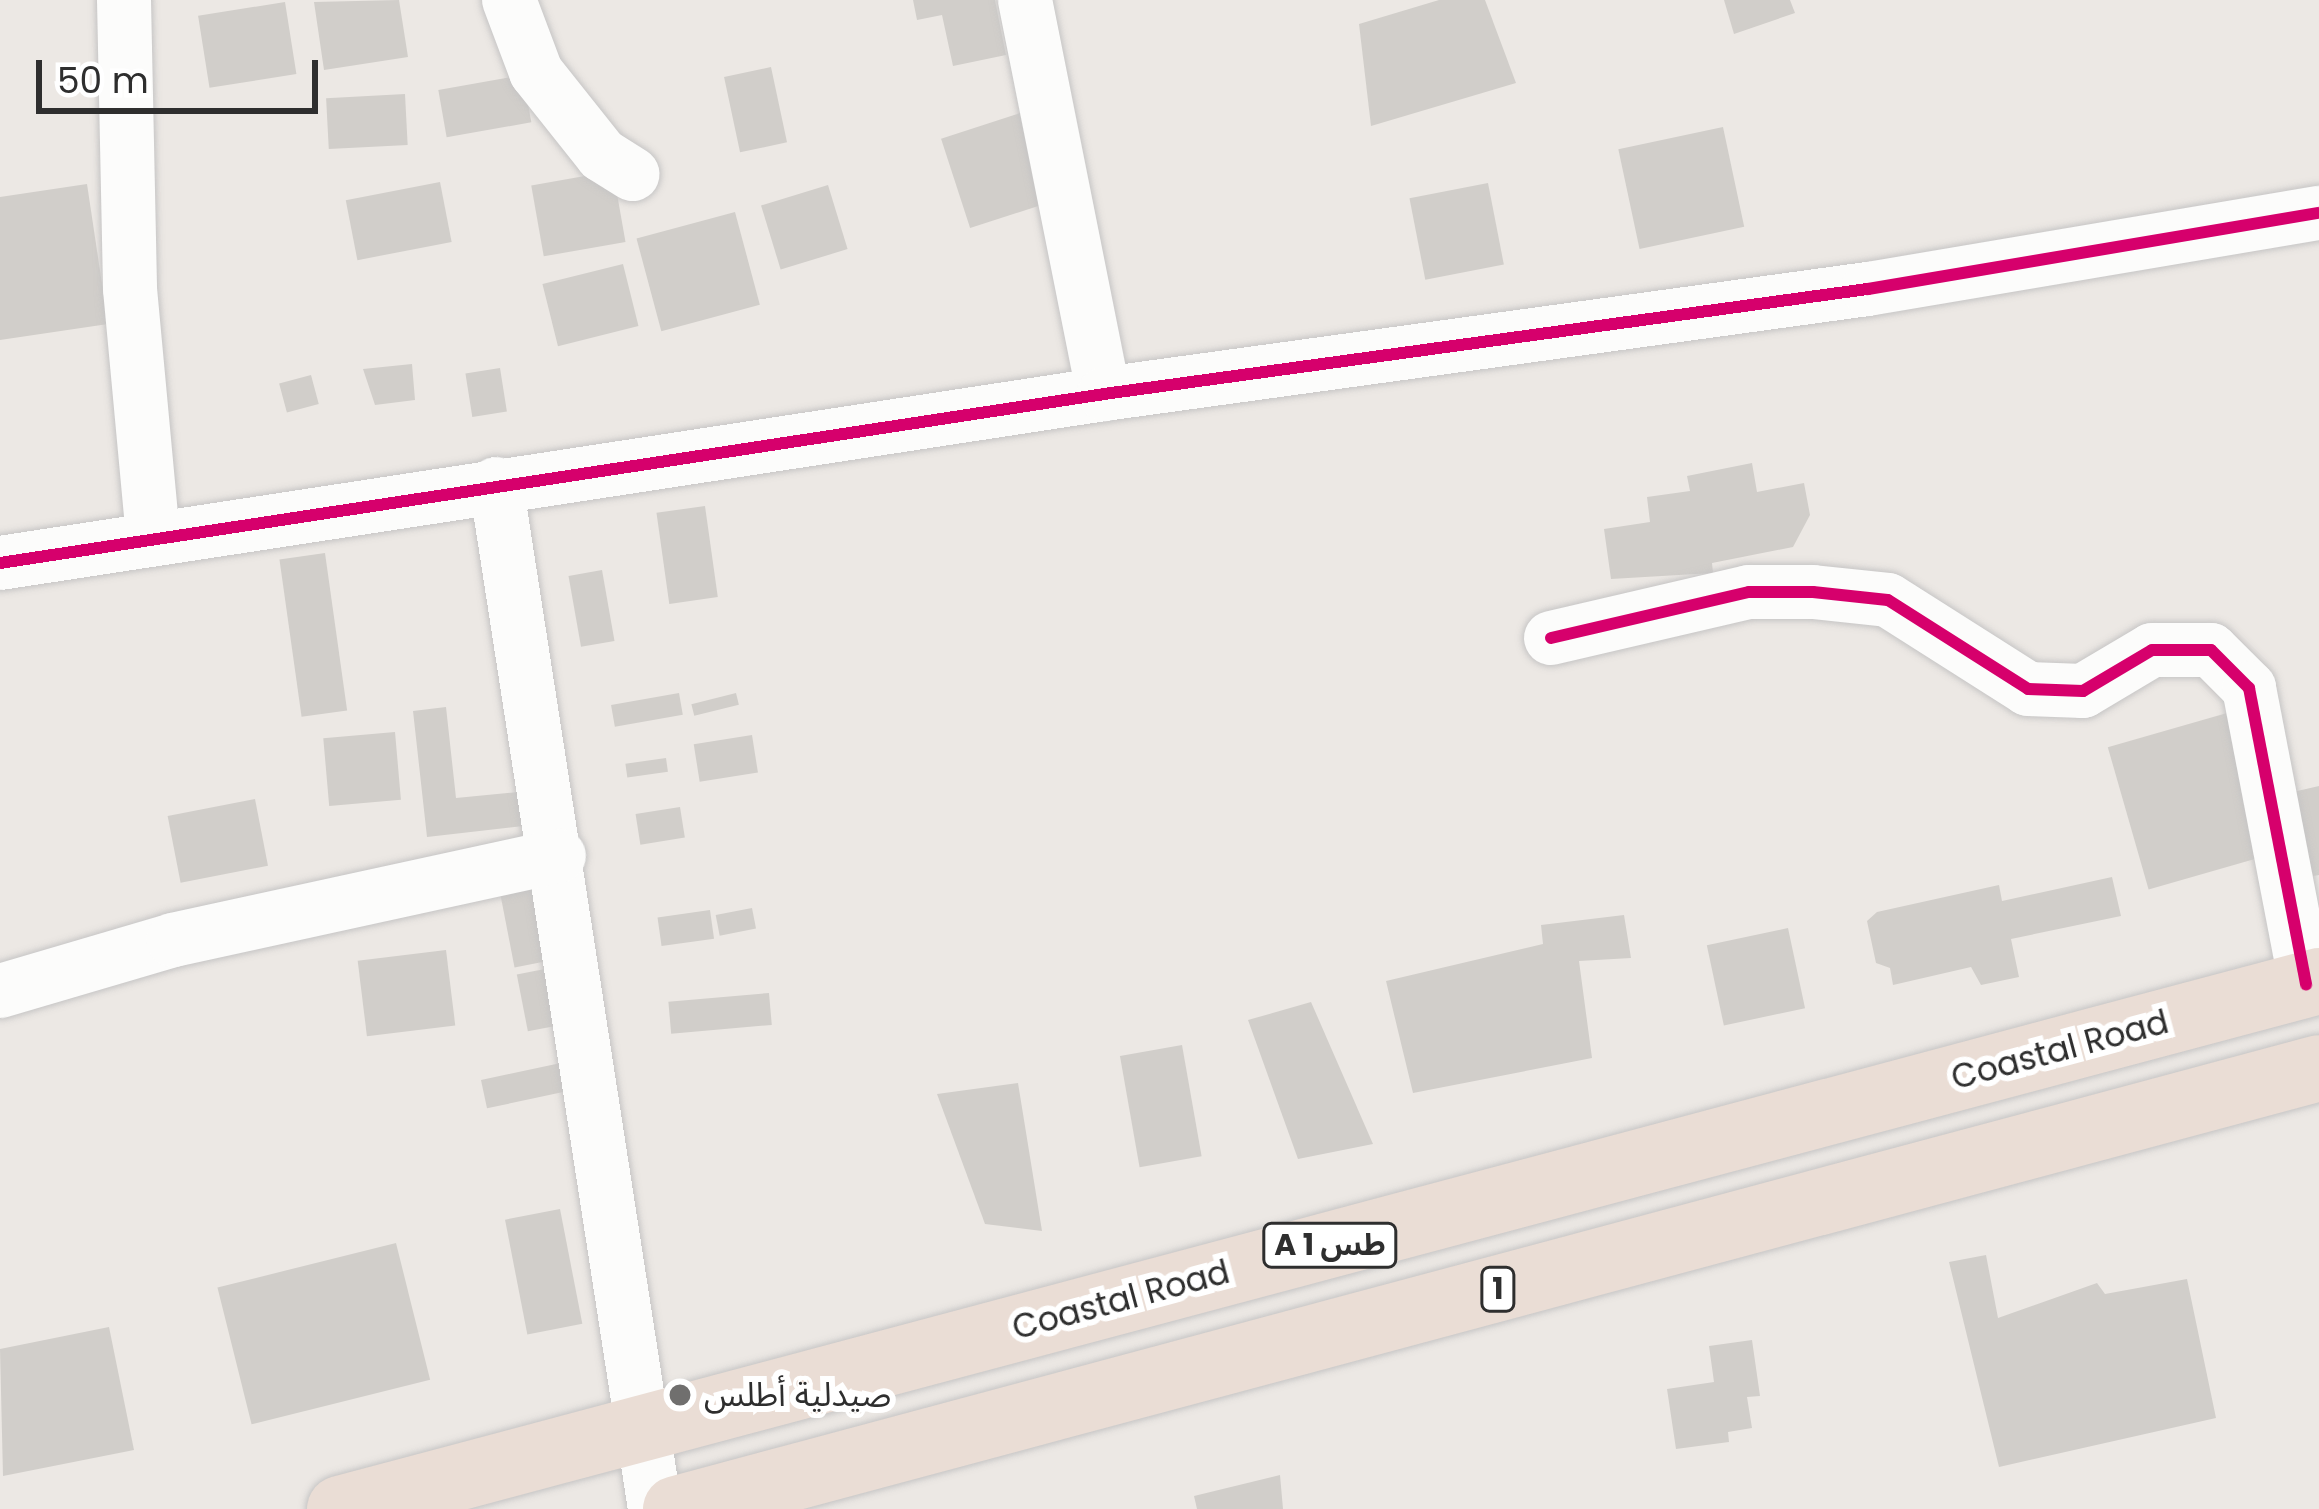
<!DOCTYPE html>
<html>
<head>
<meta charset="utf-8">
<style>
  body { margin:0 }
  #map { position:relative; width:2319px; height:1509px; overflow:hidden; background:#ece8e4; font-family:Poppins,"Noto Sans Arabic",sans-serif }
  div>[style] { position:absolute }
  .building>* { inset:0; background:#d1ceca; transform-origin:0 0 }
  .roads { filter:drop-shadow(0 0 3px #c6c5c5) drop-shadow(0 0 3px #c6c5c5) }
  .minor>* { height:54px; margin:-27px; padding:0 27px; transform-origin:27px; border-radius:27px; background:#fcfcfb }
  .highway>* { height:66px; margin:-33px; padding:0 33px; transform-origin:33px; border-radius:33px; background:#eaddd5 }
  .cycleway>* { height:12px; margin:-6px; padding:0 6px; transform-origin:6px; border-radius:6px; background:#d6006c }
  .dots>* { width:33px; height:33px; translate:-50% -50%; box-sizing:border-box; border:6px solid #fff; border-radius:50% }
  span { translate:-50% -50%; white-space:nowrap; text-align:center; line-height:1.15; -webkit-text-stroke:12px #fff; paint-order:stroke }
  .shield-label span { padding:3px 9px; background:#fff; border:3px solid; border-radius:9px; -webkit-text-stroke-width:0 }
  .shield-label { font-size:30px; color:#2e2e2e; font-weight:700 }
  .street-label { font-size:33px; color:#2e2e2e }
  .poi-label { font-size:33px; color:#2e2e2e }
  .left { translate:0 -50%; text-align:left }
  .scale { position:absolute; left:36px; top:60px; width:282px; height:54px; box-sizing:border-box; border:6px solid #2e2e2e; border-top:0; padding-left:15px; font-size:36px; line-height:42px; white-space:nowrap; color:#2e2e2e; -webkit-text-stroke:9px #fff; paint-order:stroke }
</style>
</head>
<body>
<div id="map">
  <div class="building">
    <i style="clip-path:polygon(399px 0,408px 57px,324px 70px,314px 2px)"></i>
    <i style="clip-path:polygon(913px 0,995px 0,1006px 55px,953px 66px,942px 15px,917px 20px)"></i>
    <i style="clip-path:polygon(1439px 0,1485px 0,1516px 83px,1371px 126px,1359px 24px)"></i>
    <i style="clip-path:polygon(1724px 0,1790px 0,1795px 13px,1734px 34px)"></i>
    <i style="left:285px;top:2px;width:73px;height:88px;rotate:81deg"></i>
    <i style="left:771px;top:67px;width:77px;height:48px;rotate:78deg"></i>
    <i style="left:523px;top:75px;width:48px;height:86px;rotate:80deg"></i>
    <i style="left:405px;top:94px;width:51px;height:79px;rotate:87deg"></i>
    <i style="left:1020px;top:113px;width:94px;height:83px;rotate:72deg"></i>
    <i style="left:1723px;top:127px;width:102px;height:107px;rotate:78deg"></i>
    <i style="left:613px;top:171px;width:72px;height:83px;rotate:80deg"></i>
    <i style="left:440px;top:182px;width:61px;height:96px;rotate:79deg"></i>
    <i style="left:1488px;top:183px;width:83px;height:80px;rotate:79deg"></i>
    <i style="clip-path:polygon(87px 184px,108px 324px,0 340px,0 197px)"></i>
    <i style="left:828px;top:185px;width:67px;height:70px;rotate:73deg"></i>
    <i style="left:735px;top:212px;width:96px;height:102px;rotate:75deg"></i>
    <i style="left:623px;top:264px;width:64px;height:83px;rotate:76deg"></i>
    <i style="clip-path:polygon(412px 364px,415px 400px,375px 405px,363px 369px)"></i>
    <i style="left:500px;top:368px;width:44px;height:35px;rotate:81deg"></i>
    <i style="left:311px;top:375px;width:30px;height:33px;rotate:75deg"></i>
    <i style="clip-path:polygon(1752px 463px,1757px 492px,1804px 483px,1810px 515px,1793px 547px,1712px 563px,1713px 573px,1611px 579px,1604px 529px,1650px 522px,1647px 497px,1690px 491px,1687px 476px)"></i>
    <i style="left:705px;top:506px;width:92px;height:49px;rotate:82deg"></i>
    <i style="left:325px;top:553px;width:159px;height:46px;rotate:82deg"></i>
    <i style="left:602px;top:570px;width:72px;height:34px;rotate:80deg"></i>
    <i style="left:679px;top:693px;width:22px;height:69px;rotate:80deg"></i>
    <i style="left:736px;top:693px;width:12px;height:46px;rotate:76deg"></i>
    <i style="clip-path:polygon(446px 707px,456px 798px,528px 791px,532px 825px,427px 837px,413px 711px)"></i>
    <i style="left:2227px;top:713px;width:148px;height:124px;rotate:74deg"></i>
    <i style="left:395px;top:732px;width:68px;height:72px;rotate:85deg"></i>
    <i style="left:752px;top:735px;width:38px;height:59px;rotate:81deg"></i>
    <i style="left:666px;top:758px;width:14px;height:41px;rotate:82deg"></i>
    <i style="clip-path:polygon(2319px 786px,2319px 875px,2313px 876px,2293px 792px)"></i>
    <i style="left:255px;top:799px;width:68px;height:89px;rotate:79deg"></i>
    <i style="left:680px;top:807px;width:31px;height:45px;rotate:81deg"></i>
    <i style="clip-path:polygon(2112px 877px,2121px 916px,2011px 939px,2019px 977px,1981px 985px,1971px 967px,1893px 985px,1890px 968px,1876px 963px,1867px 921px,1877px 912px,1999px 885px,2002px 901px)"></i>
    <i style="left:535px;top:884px;width:78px;height:36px;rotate:79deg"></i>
    <i style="left:752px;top:908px;width:21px;height:37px;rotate:79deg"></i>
    <i style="left:710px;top:910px;width:29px;height:53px;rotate:82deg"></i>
    <i style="clip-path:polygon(1624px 915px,1631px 958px,1579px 961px,1592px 1058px,1413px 1093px,1386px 981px,1543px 944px,1541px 925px)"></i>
    <i style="left:1788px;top:928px;width:82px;height:83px;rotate:78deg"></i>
    <i style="left:446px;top:950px;width:76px;height:89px;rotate:83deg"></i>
    <i style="left:560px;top:966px;width:58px;height:44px;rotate:79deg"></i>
    <i style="left:769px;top:993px;width:32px;height:101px;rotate:85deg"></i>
    <i style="clip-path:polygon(1311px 1002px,1373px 1144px,1298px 1159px,1248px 1020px)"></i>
    <i style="left:1182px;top:1045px;width:113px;height:63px;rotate:80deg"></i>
    <i style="left:570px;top:1061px;width:29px;height:91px;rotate:78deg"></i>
    <i style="clip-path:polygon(1018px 1083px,1042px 1231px,985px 1224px,937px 1094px)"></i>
    <i style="left:560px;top:1209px;width:117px;height:56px;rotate:79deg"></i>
    <i style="left:396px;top:1243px;width:141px;height:184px;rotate:76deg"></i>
    <i style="clip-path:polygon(1986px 1255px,1998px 1318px,2097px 1283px,2105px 1294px,2187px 1279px,2216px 1418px,1999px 1467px,1949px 1262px)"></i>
    <i style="clip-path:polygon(109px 1327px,134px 1450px,3px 1476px,0 1349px)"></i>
    <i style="clip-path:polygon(1752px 1340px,1760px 1396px,1747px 1397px,1752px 1428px,1728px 1432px,1729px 1442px,1676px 1449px,1667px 1389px,1714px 1382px,1709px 1346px)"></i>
    <i style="clip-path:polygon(1280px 1475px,1283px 1509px,1197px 1509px,1194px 1496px)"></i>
  </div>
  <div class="roads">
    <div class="minor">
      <i style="left:124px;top:0;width:289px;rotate:88.8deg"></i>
      <i style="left:130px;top:289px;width:247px;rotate:84.7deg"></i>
      <i style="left:509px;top:0;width:77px;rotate:69.4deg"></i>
      <i style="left:536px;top:72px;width:106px;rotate:51.5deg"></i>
      <i style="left:602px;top:155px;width:36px;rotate:32deg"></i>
      <i style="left:1025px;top:0;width:402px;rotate:78.7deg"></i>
      <i style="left:496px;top:484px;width:1037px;rotate:81.18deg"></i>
      <i style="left:0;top:563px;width:1117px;rotate:-8.7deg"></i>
      <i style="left:1104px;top:394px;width:771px;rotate:-7.83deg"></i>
      <i style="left:1868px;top:289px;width:457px;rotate:-9.6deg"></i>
      <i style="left:1551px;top:638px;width:203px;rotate:-13.1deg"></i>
      <i style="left:1749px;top:592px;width:64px"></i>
      <i style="left:1813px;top:592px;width:75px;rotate:6.1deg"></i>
      <i style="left:1888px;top:600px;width:166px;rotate:32.4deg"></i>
      <i style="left:2028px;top:689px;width:55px;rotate:2.1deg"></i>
      <i style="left:2083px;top:691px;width:80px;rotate:-30.7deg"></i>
      <i style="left:2152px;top:650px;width:59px"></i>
      <i style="left:2211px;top:650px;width:54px;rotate:45deg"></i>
      <i style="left:2249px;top:688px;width:302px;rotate:79.1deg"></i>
      <i style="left:0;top:991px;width:180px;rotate:-16.4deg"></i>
      <i style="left:173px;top:940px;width:395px;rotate:-12.3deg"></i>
    </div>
    <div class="highway">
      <i style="left:340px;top:1509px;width:2048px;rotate:-14.94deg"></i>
      <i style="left:676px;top:1509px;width:1701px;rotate:-15.02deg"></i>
    </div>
  </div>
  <div class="cycleway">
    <i style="left:0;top:563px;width:1117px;rotate:-8.7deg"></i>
    <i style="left:1104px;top:394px;width:771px;rotate:-7.83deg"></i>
    <i style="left:1868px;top:289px;width:457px;rotate:-9.6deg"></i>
    <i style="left:1551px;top:638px;width:203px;rotate:-13.1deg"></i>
    <i style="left:1749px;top:592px;width:64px"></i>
    <i style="left:1813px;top:592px;width:75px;rotate:6.1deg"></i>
    <i style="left:1888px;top:600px;width:166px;rotate:32.4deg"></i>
    <i style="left:2028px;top:689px;width:55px;rotate:2.1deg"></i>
    <i style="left:2083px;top:691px;width:80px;rotate:-30.7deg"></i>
    <i style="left:2152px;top:650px;width:59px"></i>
    <i style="left:2211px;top:650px;width:54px;rotate:45deg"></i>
    <i style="left:2249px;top:688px;width:302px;rotate:79.1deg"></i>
  </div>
  <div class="dots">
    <i style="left:680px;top:1395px;background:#706f6e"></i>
  </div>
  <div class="shield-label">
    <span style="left:1330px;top:1245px">A 1 طس</span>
    <span style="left:1498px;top:1289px">1</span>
  </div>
  <div class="street-label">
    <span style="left:2060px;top:1050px;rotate:-15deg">Coastal Road</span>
    <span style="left:1121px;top:1300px;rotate:-15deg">Coastal Road</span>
  </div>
  <div class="poi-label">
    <span class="left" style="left:704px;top:1395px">صيدلية أطلس</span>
  </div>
  <div class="scale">50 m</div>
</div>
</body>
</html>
